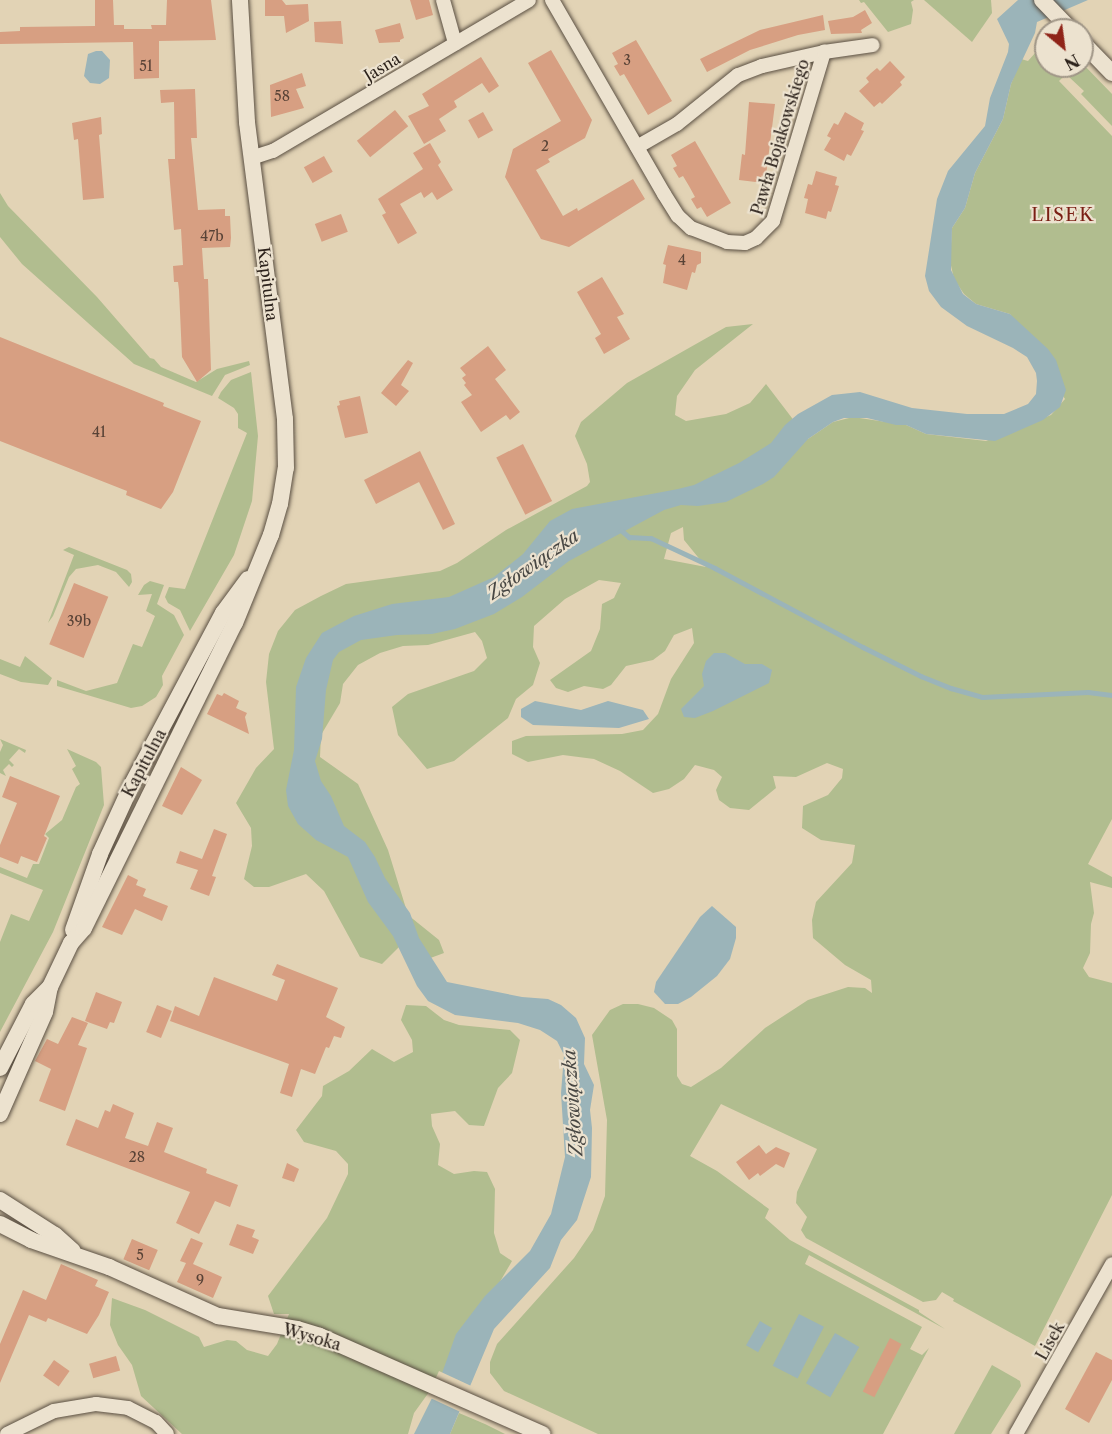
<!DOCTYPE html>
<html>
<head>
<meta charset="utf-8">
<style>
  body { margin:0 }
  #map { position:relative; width:1112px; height:1434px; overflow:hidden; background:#e2d3b5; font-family:"Libre Caslon Text",serif }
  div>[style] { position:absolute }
  .green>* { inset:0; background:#b1bd8f }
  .water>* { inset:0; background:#9bb4b9; transform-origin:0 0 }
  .pier>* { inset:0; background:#e2d3b5; transform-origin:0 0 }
  .stream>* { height:4.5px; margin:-2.25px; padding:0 2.25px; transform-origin:2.25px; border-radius:2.25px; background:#9bb4b9 }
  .building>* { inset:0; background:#d79f82; transform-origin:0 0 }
  .roads { filter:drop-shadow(0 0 2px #5a4f42) drop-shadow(0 0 2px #5a4f42) }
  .minor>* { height:14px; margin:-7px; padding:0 7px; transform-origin:7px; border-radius:7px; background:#ece2cf }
  .tertiary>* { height:16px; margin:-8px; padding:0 8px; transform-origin:8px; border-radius:8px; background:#ece2cf }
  span { translate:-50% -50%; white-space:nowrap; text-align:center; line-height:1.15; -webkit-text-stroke:4.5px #ece2cf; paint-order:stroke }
  .number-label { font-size:14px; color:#584236 }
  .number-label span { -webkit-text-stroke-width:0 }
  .street-label { font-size:16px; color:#2d231c }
  .neighbourhood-label { font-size:18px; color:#7a1f14; letter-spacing:1.5px }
  .water-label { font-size:18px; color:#484743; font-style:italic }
  .north { position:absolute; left:1034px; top:18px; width:60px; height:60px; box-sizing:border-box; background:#ece2cf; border:2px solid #a09687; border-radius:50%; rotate:151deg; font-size:16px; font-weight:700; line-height:24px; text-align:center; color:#2d231c }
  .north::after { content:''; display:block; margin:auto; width:21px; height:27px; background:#8f2418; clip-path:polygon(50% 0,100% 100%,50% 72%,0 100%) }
</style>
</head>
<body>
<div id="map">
  <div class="green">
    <i style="clip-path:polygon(859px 0,914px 0,911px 2px,913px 10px,911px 24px,888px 32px,864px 2px,861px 3px)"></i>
    <i style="clip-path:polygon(924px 0,991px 0,992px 13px,972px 42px)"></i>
    <i style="clip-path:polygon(evenodd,1044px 43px,1046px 66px,1082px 66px,1082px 63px,1112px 94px,1112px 126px,1081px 94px,1084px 91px,1069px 77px,1064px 76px,1059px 81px,1112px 136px,1112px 819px,1088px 864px,1112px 877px,1112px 888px,1090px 882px,1094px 913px,1091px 924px,1090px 953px,1083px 968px,1089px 977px,1112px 983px,1112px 1195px,1035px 1346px,953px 1301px,954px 1299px,942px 1292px,936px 1300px,923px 1302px,806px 1238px,801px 1230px,807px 1217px,796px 1203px,797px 1192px,817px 1149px,721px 1104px,690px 1156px,717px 1171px,769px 1209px,765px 1218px,790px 1240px,919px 1310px,919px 1312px,945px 1329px,809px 1255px,805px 1264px,922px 1327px,910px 1349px,922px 1355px,929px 1348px,883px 1434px,598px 1434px,504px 1391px,490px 1373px,490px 1362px,497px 1344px,574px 1258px,593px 1230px,605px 1196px,607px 1120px,592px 1035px,610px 1010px,623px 1004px,638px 1004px,654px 1008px,672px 1020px,677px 1029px,677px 1076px,682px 1084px,691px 1087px,721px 1068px,765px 1028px,808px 1000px,848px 987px,865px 988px,872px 993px,871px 980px,845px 965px,813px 938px,812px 920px,816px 902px,852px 863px,855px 845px,821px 840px,802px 828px,803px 806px,828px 795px,842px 778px,843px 769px,827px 763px,796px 777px,773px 776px,776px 788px,749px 810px,730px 808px,719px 800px,716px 790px,722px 777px,714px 770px,695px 765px,684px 779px,669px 789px,653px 793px,620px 771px,594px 759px,563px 755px,528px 762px,512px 754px,512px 741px,526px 736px,622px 734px,643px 730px,658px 714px,671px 679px,694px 643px,692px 628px,674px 635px,665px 651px,653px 660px,626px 666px,611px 685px,603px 689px,584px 686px,568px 692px,556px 688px,550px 680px,591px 651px,600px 629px,602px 604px,614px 598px,621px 583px,599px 580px,565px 599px,534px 626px,533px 647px,540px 663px,533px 685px,516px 699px,508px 718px,454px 761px,427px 769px,398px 735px,392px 707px,408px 694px,474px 671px,487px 658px,482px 641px,475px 632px,428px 645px,403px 646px,380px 653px,358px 665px,343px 684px,340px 703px,321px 735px,320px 757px,358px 784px,388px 850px,408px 915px,439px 940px,444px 953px,425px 960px,399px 947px,382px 964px,360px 957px,324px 891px,306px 874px,269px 887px,254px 887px,244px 879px,252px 846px,251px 828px,236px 803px,256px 768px,274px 749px,266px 682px,269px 654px,278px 631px,295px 610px,321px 596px,346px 584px,440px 571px,457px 563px,506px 530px,587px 486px,590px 482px,587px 464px,575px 436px,581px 422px,627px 383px,726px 327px,753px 324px,695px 370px,677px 396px,675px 415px,686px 421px,726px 414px,750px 403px,766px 384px,808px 439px,833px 422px,853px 417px,906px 425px,926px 434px,986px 441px,1051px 415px,1065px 399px,1010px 314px,976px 304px,964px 294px,954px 279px,950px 261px,952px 228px,965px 208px,975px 173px,1003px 119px,1011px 84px,1021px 59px,1028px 61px,1044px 43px,683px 527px,684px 540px,706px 567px,664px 559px,671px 533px,683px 527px)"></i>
    <i style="clip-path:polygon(0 193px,8px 206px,97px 297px,150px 358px,154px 359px,161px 367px,196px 382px,217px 369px,249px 361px,250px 365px,225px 375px,212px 396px,134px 364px,22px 264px,0 237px)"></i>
    <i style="clip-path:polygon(251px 372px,258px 436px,252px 501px,234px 555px,190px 631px,180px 610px,168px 603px,165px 597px,169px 587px,185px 589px,247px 433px,238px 428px,238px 414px,234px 408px,218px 398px,221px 392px,231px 380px)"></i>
    <i style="clip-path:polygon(69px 547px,127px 570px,131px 574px,132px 582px,129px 587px,116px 572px,98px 565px,76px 569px,69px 577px,53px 616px,48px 623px,74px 555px,63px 550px)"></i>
    <i style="clip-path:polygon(150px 581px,164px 585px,157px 604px,174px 615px,184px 635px,162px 676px,163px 685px,156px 697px,142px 706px,131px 708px,57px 686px,57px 680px,86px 691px,117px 683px,133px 644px,142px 647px,155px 616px,146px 611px,152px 594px,138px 595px,144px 585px)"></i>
    <i style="clip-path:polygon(25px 656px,52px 678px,48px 685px,21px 682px,0 674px,0 659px,20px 667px)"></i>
    <i style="clip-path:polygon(0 739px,26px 750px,25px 753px,19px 749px,9px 760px,14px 765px,12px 767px,9px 764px,3px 770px,6px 776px,0 773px,0 752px,3px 745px)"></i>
    <i style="clip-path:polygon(67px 749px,96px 762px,101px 767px,104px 805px,53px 932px,0 1032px,0 942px,11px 914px,29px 921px,43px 890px,0 873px,0 867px,27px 878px,33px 864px,39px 864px,49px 838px,45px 834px,62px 820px,76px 787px,80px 784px,72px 769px,76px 766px)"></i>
    <i style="clip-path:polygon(406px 1005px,426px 1006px,444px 1020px,459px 1025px,510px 1030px,520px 1040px,512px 1073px,498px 1088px,484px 1126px,469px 1125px,455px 1111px,431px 1114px,432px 1126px,440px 1144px,438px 1165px,454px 1174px,474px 1171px,487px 1172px,495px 1189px,494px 1233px,500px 1253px,512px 1261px,465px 1342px,414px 1413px,408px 1434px,182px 1434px,141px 1396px,132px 1365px,118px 1345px,110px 1325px,112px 1298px,145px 1310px,199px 1337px,204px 1347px,227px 1340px,236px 1341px,247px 1350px,268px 1356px,277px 1344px,289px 1314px,274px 1314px,268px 1296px,327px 1218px,348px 1174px,348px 1164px,336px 1151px,304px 1142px,296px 1130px,322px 1096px,323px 1086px,349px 1071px,372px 1049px,394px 1062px,413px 1052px,412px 1040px,401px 1020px)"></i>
    <i style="clip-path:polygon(992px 1365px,1020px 1381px,1021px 1386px,991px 1434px,954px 1434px)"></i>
    <i style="clip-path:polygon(459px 1413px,485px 1424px,505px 1434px,450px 1434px)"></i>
  </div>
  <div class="water">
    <i style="clip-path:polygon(1018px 0,1088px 0,1037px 22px,1035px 33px,1011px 84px,1003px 119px,975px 173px,965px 208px,952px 228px,951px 270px,963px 294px,976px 304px,1010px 314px,1048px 349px,1056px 360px,1066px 390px,1060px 407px,1043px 420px,995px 441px,926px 434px,906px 425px,896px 425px,867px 418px,844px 418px,833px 422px,808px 439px,774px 477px,763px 484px,726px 502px,698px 506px,681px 505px,664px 510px,569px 561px,522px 597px,494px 614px,455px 629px,432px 634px,397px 635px,361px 640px,339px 652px,333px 660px,326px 690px,322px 739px,315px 761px,321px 781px,331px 796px,344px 826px,365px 842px,375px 857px,385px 878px,410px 913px,419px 938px,447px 982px,522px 997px,548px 999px,561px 1005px,576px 1018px,585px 1038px,584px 1064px,594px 1085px,590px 1110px,592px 1128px,591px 1177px,577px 1220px,561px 1240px,550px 1268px,494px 1329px,450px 1434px,414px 1434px,436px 1390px,456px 1334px,485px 1296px,530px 1251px,551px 1214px,565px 1157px,561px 1093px,564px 1055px,557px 1041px,540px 1030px,518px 1023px,455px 1015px,428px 1001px,417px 986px,393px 936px,368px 902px,348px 857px,316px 840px,298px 824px,288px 806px,286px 790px,294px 750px,296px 687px,306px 658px,322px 633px,354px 616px,392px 604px,449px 597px,494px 577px,523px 554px,550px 521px,572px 509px,678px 489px,694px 485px,739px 463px,771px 443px,785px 425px,798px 414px,832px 395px,860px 392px,912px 408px,967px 414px,1004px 414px,1028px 404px,1036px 394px,1037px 381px,1036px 373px,1027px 357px,1013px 348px,967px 326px,941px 307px,929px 291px,925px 276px,937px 199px,948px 171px,985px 126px,990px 98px,1008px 52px,1009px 44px,997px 19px)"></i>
    <i style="clip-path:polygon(96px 51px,102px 51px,110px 60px,109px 78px,100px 84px,90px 83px,84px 76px,88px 54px)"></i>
    <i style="clip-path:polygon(714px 653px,725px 653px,745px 664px,762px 664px,772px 670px,769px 683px,713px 711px,695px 718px,684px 717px,681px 709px,704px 686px,702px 674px,706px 661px)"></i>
    <i style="clip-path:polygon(535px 701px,581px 710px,608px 701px,643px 710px,649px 719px,619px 728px,533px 725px,521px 717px,521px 709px)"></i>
    <i style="clip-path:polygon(712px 906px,736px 927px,736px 938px,730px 959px,717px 976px,691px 997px,678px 1004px,665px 1004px,654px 992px,656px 982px,700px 917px)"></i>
    <i style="left:799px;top:1314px;width:28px;height:58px;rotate:27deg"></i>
    <i style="left:760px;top:1321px;width:14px;height:28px;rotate:30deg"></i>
    <i style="left:835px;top:1333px;width:28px;height:58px;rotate:30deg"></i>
  </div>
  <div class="pier">
    <i style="left:439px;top:1371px;width:38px;height:28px;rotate:25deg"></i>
  </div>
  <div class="stream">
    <i style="left:621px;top:530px;width:11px;rotate:41deg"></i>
    <i style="left:629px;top:537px;width:22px;rotate:3deg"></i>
    <i style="left:651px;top:538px;width:71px;rotate:25.1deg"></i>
    <i style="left:715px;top:568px;width:168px;rotate:28.1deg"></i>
    <i style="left:863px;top:647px;width:65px;rotate:26.6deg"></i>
    <i style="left:921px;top:676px;width:32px;rotate:22deg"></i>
    <i style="left:951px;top:688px;width:32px;rotate:16deg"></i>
    <i style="left:982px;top:697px;width:106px;rotate:-2.7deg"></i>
    <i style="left:1088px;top:692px;width:24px;rotate:7deg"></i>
  </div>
  <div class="building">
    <i style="clip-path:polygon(95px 0,113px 0,114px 25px,124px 25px,124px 29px,152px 29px,151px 25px,166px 25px,167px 0,211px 0,216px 40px,159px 41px,159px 78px,134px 79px,133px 42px,0 44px,0 32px,20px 31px,20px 27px,95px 26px)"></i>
    <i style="clip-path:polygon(265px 0,282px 0,286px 5px,308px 4px,309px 21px,286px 33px,284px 16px,265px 16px)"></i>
    <i style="clip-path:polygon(410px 0,429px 0,433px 15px,416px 20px)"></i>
    <i style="clip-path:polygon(865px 10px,872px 23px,861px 30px,862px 33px,831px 34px,828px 21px,853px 17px)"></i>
    <i style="clip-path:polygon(823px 15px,825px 30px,798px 35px,750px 50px,707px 72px,700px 59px,760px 30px)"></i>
    <i style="clip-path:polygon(341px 21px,343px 44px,315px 42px,314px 22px)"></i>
    <i style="clip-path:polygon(400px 23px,404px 38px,400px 40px,400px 42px,379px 43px,375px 30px)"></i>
    <i style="clip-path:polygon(636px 40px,672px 101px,648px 115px,624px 74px,620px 76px,614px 66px,618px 64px,612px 53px)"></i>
    <i style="clip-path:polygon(551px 50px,592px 120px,585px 138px,548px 159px,550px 162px,536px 170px,563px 216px,577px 208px,578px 211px,633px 179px,645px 199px,569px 247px,541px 239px,505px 177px,513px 149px,561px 121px,528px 63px)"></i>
    <i style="clip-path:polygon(481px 57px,499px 86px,489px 93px,482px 83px,454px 101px,457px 107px,439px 119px,446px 131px,424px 144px,408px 116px,429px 106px,422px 94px)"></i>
    <i style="clip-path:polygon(890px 61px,905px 77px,900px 82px,902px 85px,882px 104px,880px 102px,874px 107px,859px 91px,869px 82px,866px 78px,871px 73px,877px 68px,880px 71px)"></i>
    <i style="clip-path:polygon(302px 73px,306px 86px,296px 89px,304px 108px,271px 117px,270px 85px)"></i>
    <i style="clip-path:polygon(195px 89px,197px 138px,191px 138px,198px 210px,225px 209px,225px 216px,230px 216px,231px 238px,230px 247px,202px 248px,204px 279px,208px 279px,211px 370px,197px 382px,182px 357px,179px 290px,178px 282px,174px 282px,173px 266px,183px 265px,181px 229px,174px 230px,168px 159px,175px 159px,174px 102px,161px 103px,160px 90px)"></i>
    <i style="clip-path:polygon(749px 102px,775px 104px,765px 183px,739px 180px,742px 154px,745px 155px)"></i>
    <i style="left:395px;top:110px;width:21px;height:49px;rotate:51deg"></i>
    <i style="left:483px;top:112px;width:21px;height:17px;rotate:61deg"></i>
    <i style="clip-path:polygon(845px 112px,864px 123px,861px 130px,864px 131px,851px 156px,847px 154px,844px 161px,824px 150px,831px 138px,827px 136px,834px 123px,838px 125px)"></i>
    <i style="clip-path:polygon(101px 117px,102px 134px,99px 135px,104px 198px,83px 200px,78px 139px,74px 140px,72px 123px)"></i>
    <i style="clip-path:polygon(695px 141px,731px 203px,707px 217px,701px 207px,697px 209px,691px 199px,695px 197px,689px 186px,683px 176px,679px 178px,673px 168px,677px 166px,671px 155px)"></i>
    <i style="clip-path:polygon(430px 143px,441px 162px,438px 165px,453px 190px,437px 200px,432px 192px,424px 198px,421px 192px,400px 204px,417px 233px,398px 244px,382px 215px,386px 213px,378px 199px,423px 169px,413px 153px)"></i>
    <i style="left:324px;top:156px;width:18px;height:23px;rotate:61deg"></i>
    <i style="clip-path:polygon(816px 171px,837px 177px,835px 185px,839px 186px,831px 212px,828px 211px,826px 219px,805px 213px,808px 199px,804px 198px,808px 184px,812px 185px)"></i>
    <i style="left:341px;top:214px;width:19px;height:28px;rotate:69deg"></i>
    <i style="clip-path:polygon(668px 245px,701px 252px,701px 263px,697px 265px,695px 273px,692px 272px,687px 290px,663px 283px,666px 265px,663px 264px)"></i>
    <i style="clip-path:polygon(602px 277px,624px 314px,617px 317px,630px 339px,604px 354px,595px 338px,601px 334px,577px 292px)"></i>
    <i style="clip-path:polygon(0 337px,164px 403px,163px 406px,201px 421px,173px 492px,161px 509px,126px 495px,127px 491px,0 441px)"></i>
    <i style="clip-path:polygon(488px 346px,506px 370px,495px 379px,520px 412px,510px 420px,506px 415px,481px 432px,461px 402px,472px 395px,464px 385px,466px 383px,462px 378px,466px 375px,460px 368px)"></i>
    <i style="clip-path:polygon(408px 360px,413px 363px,401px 385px,409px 391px,396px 406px,381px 393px)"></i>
    <i style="clip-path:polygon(360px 396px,368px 433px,345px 438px,337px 406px,340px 405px,339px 401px)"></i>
    <i style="left:523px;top:444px;width:64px;height:30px;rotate:63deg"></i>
    <i style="clip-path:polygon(420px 451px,455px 524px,443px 530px,419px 482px,376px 504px,364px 480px)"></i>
    <i style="left:74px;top:583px;width:37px;height:66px;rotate:22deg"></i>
    <i style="clip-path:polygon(224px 693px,239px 701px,236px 708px,247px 713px,245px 717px,249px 734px,207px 714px,217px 694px,222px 696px)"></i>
    <i style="clip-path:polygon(181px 767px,202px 780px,182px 815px,162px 806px)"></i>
    <i style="clip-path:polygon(10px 776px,60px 796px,44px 836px,47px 838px,37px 862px,21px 856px,18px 864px,0 857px,0 845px,17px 803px,2px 797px)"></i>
    <i style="clip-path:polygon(214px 829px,227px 834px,212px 876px,216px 877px,209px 896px,190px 889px,198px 870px,176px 863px,180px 851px,202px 859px)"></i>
    <i style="clip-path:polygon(128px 875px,138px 880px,136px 885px,146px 889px,143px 896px,168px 906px,162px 921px,135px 909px,122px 935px,102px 927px)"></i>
    <i style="clip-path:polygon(277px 964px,338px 988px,326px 1017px,345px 1027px,341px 1038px,334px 1036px,329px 1048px,326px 1047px,315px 1074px,301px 1069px,292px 1097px,280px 1093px,289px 1064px,170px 1021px,175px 1006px,199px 1016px,214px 977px,277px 1001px,285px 980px,272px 975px)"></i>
    <i style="clip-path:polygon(96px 992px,122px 1002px,114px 1023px,110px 1022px,107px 1029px,85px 1021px)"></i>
    <i style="left:157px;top:1005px;width:16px;height:29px;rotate:22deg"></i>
    <i style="clip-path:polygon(72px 1017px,88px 1023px,78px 1045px,87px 1048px,65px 1111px,39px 1101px,51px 1069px,35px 1061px,47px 1039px,58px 1044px)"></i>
    <i style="clip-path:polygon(113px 1104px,134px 1113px,125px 1138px,148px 1146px,157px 1122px,173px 1128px,164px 1152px,207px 1169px,206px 1173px,238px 1185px,230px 1207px,215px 1201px,199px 1234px,176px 1223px,190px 1192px,66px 1145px,76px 1119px,98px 1128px,105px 1110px,110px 1112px)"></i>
    <i style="clip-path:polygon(759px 1145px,766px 1154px,776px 1147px,790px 1153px,784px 1168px,776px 1164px,760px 1176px,758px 1173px,749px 1180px,736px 1162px)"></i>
    <i style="clip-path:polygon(287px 1163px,299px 1169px,294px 1182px,282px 1178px)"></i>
    <i style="clip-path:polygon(237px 1224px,255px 1230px,252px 1237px,259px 1240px,253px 1254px,229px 1245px)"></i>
    <i style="clip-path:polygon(191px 1238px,203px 1243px,193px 1264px,222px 1277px,213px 1298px,177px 1282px,186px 1263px,180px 1261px)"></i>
    <i style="left:132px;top:1239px;width:28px;height:22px;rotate:23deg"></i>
    <i style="clip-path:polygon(61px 1264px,98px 1280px,95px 1286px,109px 1292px,99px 1315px,87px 1334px,48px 1318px,46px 1322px,29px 1315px,0 1383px,0 1344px,23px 1290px,46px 1300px)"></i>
    <i style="left:890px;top:1338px;width:13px;height:60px;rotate:27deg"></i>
    <i style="clip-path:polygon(1096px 1352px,1112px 1360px,1112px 1380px,1089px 1423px,1065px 1409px)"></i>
    <i style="left:116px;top:1356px;width:15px;height:28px;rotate:74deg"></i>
    <i style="left:54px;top:1360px;width:19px;height:19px;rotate:35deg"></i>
  </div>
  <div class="roads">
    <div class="minor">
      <i style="left:443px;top:0;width:45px;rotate:74.4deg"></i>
      <i style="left:552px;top:0;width:224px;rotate:60deg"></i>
      <i style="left:664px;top:194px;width:26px;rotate:58deg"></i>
      <i style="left:678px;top:216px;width:18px;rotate:43deg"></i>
      <i style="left:691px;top:228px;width:39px;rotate:21deg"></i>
      <i style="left:727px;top:242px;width:18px;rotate:3deg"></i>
      <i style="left:745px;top:243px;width:12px;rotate:-24deg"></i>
      <i style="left:756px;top:238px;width:24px;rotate:-45deg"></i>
      <i style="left:773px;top:221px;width:177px;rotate:-73.2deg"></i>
      <i style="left:824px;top:52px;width:64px;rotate:167.3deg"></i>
      <i style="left:762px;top:66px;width:26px;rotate:159deg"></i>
      <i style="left:738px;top:75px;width:78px;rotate:141.2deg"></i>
      <i style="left:677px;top:124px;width:46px;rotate:150.1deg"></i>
      <i style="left:824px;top:52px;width:49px;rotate:-8.1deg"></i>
      <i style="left:251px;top:158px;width:23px;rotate:-18deg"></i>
      <i style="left:273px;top:151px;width:297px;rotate:-30.5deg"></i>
      <i style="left:7px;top:1434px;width:52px;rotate:-26.1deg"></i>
      <i style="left:54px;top:1411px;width:43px;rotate:-9.5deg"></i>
      <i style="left:96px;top:1404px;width:32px;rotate:7deg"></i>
      <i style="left:128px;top:1408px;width:31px;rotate:27deg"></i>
      <i style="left:156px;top:1422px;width:16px;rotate:47deg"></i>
      <i style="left:1016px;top:1434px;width:195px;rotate:-60.5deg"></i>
    </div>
    <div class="tertiary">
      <i style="left:1042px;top:0;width:42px;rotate:46deg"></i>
      <i style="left:1082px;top:42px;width:43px;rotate:45.9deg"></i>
      <i style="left:73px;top:930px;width:81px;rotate:-70.4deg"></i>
      <i style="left:100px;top:854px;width:77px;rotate:-65.4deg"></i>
      <i style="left:132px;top:784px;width:194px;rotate:-62deg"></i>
      <i style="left:223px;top:613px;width:42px;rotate:-53.7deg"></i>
      <i style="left:0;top:1068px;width:72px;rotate:-62.7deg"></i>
      <i style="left:33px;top:1004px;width:24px;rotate:-45deg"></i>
      <i style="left:0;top:1114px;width:111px;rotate:-66.2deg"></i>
      <i style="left:45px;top:1012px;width:25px;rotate:-79deg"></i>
      <i style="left:50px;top:987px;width:49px;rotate:-64.5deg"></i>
      <i style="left:71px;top:943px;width:20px;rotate:-49deg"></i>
      <i style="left:84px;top:928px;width:340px;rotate:-63.7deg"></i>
      <i style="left:235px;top:623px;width:95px;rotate:-67.8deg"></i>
      <i style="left:271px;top:535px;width:32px;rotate:-74deg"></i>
      <i style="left:280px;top:504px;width:36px;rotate:-81deg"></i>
      <i style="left:286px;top:468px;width:49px;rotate:-91.2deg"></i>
      <i style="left:285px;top:419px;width:299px;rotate:-97.3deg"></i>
      <i style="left:247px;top:122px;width:122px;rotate:-93.3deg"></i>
      <i style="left:0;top:1200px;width:65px;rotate:32.5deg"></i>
      <i style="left:55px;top:1235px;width:24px;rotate:42deg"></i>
      <i style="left:0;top:1224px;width:35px;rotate:27deg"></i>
      <i style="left:31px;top:1240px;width:83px;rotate:19.1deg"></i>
      <i style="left:109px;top:1267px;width:120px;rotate:24.2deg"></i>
      <i style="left:218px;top:1316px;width:80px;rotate:9.3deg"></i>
      <i style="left:297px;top:1329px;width:24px;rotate:17deg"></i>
      <i style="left:320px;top:1336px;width:243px;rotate:23.8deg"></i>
    </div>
  </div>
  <div class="number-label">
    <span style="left:627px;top:60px">3</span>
    <span style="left:146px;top:66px">51</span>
    <span style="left:282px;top:96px">58</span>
    <span style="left:545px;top:146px">2</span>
    <span style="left:212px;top:236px">47b</span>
    <span style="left:682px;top:260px">4</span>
    <span style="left:99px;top:432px">41</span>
    <span style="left:79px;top:621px">39b</span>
    <span style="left:137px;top:1157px">28</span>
    <span style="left:140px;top:1255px">5</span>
    <span style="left:200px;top:1280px">9</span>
  </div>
  <div class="street-label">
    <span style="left:382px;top:67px;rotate:-31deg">Jasna</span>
    <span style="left:780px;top:137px;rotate:-73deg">Pawła Bojakowskiego</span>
    <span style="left:268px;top:284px;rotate:83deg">Kapitulna</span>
    <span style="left:144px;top:763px;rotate:-62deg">Kapitulna</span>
    <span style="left:312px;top:1337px;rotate:16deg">Wysoka</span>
    <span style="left:1050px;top:1341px;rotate:-61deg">Lisek</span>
  </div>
  <div class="neighbourhood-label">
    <span style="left:1063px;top:215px">LISEK</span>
  </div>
  <div class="water-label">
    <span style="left:533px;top:565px;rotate:-35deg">Zgłowiączka</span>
    <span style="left:573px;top:1103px;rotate:-94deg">Zgłowiączka</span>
  </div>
  <div class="north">N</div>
</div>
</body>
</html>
